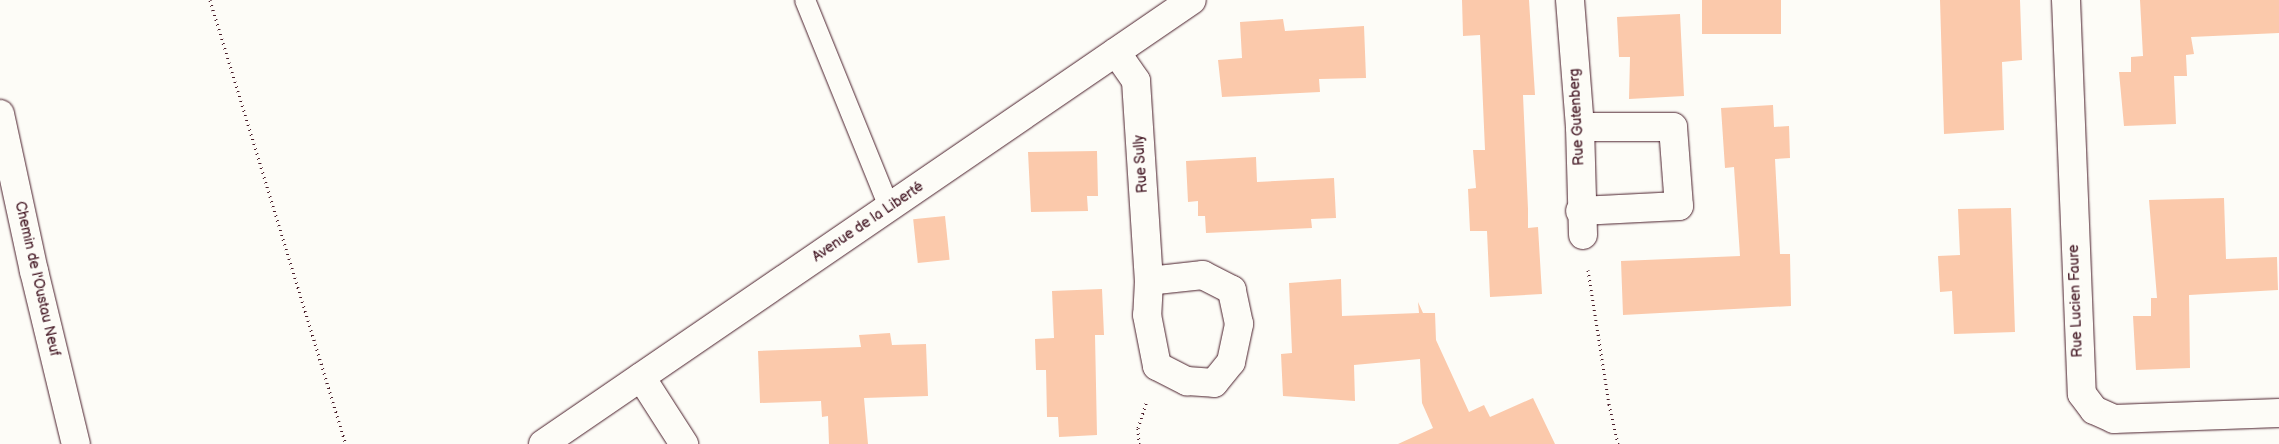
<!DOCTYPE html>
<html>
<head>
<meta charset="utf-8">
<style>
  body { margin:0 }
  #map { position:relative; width:2279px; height:444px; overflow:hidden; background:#fdfcf7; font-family:"Balsamiq Sans",sans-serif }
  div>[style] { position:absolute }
  .building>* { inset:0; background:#fbc9ab; transform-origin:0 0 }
  .path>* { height:3px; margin-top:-1.5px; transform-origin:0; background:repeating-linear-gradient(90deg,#4a1f2b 0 1px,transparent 0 5px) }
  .roads { filter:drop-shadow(0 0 1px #4a1f2b) drop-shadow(0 0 1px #4a1f2b) }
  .lane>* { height:20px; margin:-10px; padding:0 10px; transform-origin:10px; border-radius:10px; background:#fdfcf7 }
  .street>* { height:28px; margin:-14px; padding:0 14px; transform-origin:14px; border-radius:14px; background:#fdfcf7 }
  .secondary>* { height:28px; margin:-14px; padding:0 14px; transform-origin:14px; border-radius:14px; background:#fdfcf7 }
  span { translate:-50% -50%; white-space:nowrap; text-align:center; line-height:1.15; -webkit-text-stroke:5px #fdfcf7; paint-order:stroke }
  .street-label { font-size:14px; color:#4a1f2b }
</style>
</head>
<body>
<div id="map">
  <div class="building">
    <i style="clip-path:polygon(1462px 0,1529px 0,1535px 95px,1523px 95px,1528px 209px,1528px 228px,1538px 227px,1542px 294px,1490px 297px,1487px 231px,1470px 231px,1468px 189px,1476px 188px,1473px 150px,1485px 150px,1480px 35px,1463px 36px)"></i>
    <i style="left:1702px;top:0;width:79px;height:34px"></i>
    <i style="clip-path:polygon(1940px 0,2020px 0,2022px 60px,2002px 62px,2004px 130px,1944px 134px)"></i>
    <i style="clip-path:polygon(2140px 0,2279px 0,2279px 33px,2191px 37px,2194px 54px,2186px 55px,2187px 76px,2174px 76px,2176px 124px,2124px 126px,2119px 72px,2131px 72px,2131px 57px,2143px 56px)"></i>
    <i style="clip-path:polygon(1680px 14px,1684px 96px,1629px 99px,1630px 57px,1619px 57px,1617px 17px)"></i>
    <i style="clip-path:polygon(1283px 19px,1285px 31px,1364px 26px,1366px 78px,1319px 79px,1320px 92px,1222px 97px,1218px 60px,1242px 58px,1240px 22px)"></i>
    <i style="clip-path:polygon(1773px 105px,1774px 127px,1789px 126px,1790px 158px,1775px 159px,1780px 254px,1790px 254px,1791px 306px,1623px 315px,1621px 261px,1740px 256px,1734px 167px,1725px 168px,1721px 108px)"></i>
    <i style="clip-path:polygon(1097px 151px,1098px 196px,1087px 196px,1088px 211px,1031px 212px,1028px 152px)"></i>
    <i style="clip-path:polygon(1256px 157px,1257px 182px,1334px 178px,1336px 218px,1311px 219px,1312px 228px,1206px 233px,1205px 216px,1198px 216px,1198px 201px,1188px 202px,1186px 161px)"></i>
    <i style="clip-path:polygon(2224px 198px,2226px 259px,2277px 257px,2278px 290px,2189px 295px,2190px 368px,2136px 370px,2133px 316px,2151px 316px,2151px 298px,2157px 298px,2149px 200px)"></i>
    <i style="clip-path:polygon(2011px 208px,2015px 332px,1954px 334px,1952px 291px,1940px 292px,1938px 256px,1960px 255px,1958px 209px)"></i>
    <i style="left:945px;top:216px;width:44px;height:32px;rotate:84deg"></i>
    <i style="clip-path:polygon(1341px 279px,1342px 316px,1419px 313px,1418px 302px,1423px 313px,1435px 313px,1436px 340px,1469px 412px,1484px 405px,1490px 417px,1533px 398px,1555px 444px,1398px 444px,1433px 428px,1422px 403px,1420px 359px,1354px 365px,1355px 401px,1283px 396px,1281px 354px,1292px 353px,1289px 283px)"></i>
    <i style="clip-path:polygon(1102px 289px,1104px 335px,1095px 335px,1097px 435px,1059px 437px,1058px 417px,1047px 417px,1046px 370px,1036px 370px,1035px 339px,1054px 338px,1052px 291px)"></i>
    <i style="clip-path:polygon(890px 333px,892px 345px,926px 344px,928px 396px,864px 398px,868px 444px,829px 444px,828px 416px,822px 417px,821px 401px,760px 403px,758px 351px,861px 347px,859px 335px)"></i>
  </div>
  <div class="path">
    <i style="left:210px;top:0;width:464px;rotate:73deg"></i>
    <i style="left:1588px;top:270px;width:136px;rotate:81.1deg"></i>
    <i style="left:1609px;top:404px;width:41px;rotate:77.3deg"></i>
    <i style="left:1139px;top:444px;width:16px;rotate:-94deg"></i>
    <i style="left:1138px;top:428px;width:29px;rotate:-72deg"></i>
  </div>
  <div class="roads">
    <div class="lane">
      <i style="left:805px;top:0;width:223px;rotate:67.9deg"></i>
    </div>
    <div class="street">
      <i style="left:1570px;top:0;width:127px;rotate:85.5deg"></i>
      <i style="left:1580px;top:127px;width:108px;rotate:88.4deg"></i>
      <i style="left:2066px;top:0;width:394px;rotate:87.7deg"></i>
      <i style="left:2082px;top:394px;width:20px;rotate:53deg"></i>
      <i style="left:2094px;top:410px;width:22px;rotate:24deg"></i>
      <i style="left:2114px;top:419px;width:165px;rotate:-2.1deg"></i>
      <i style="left:1116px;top:52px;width:35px;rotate:55deg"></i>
      <i style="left:1136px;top:81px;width:200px;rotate:86.3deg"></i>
      <i style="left:1149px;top:281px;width:34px;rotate:93deg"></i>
      <i style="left:1147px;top:315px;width:52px;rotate:78.9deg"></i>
      <i style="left:1157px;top:366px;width:34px;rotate:27deg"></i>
      <i style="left:1187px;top:381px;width:27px;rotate:4deg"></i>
      <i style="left:1214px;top:383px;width:27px;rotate:-51deg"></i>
      <i style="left:1231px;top:362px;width:39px;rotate:-78deg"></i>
      <i style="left:1239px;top:324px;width:35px;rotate:-102deg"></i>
      <i style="left:1232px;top:290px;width:33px;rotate:-153deg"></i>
      <i style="left:1203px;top:275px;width:54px;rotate:173.7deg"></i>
      <i style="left:1580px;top:127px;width:93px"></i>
      <i style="left:1673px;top:127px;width:79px;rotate:85.7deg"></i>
      <i style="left:1679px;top:206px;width:99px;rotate:177.1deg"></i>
      <i style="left:641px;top:377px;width:80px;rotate:57.3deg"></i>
      <i style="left:543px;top:444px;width:786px;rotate:-34.38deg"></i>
    </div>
    <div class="secondary">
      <i style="left:0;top:114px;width:161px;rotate:77.8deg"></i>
      <i style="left:34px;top:271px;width:178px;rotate:76.4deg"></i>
    </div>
  </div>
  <div class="street-label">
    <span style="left:1577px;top:117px;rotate:-93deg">Rue Gutenberg</span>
    <span style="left:1141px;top:164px;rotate:-94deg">Rue Sully</span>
    <span style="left:868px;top:222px;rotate:-34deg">Avenue de la Liberté</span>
    <span style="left:37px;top:279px;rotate:77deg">Chemin de l'Oustau Neuf</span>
    <span style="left:2076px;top:301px;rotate:-92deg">Rue Lucien Faure</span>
  </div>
</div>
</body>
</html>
